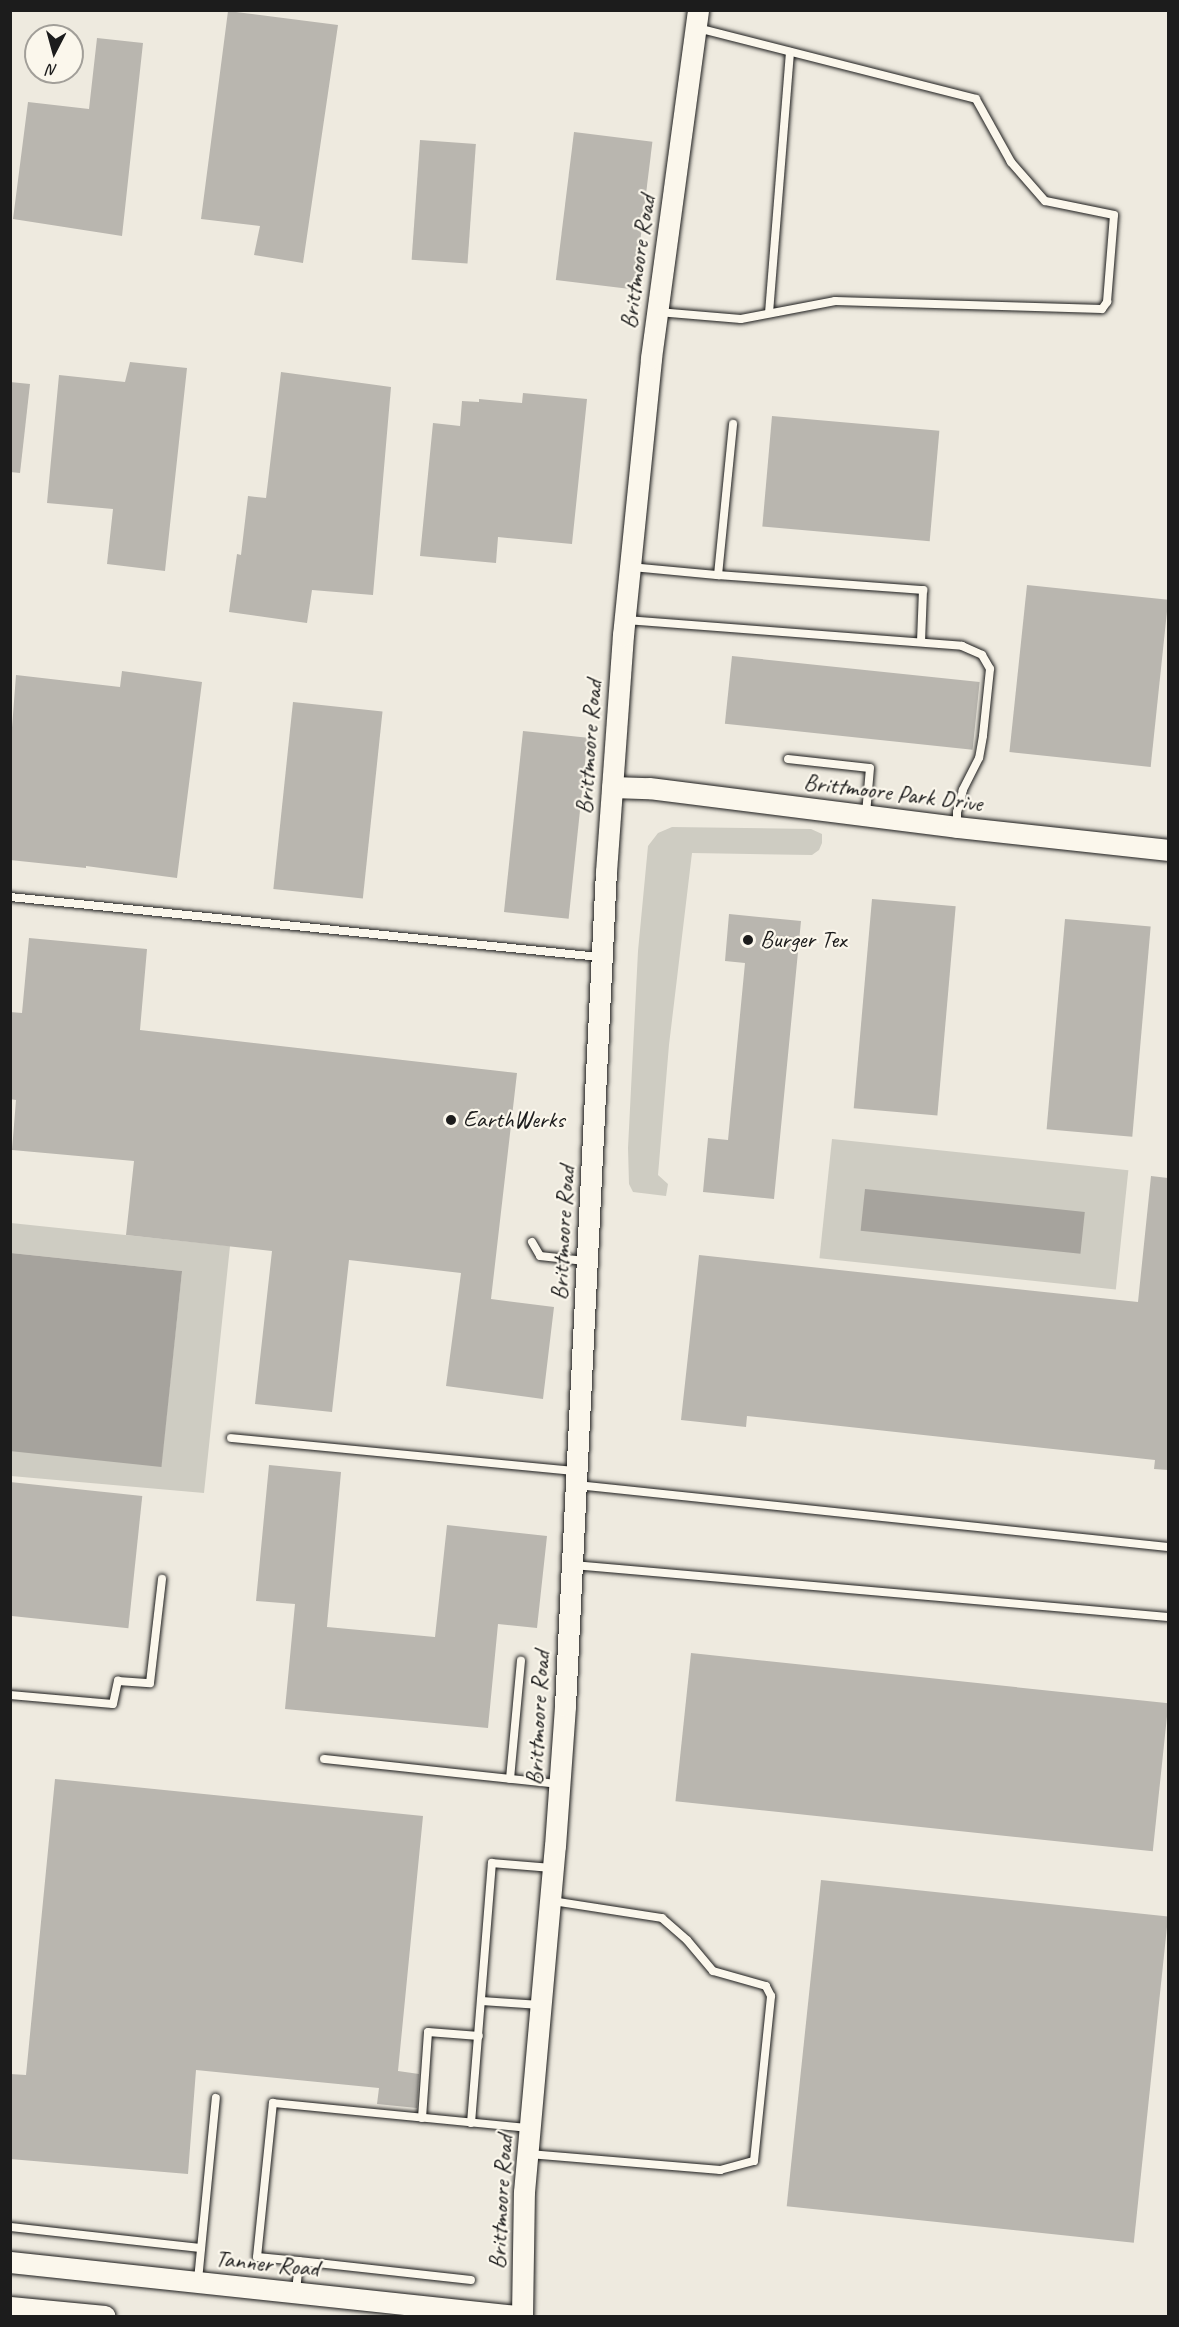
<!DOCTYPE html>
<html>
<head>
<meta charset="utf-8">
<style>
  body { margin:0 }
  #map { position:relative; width:1179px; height:2327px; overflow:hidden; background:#eeeadf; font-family:Caveat,sans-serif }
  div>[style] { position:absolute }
  .green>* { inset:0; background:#ceccc2; transform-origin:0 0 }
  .water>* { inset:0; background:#a6a39d; transform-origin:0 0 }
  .building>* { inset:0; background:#b9b6af; transform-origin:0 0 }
  .roads { filter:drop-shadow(0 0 2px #1c1c1c) drop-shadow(0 0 2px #1c1c1c) }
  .lane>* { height:8px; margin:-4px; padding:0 4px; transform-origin:4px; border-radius:4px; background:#fbf7ec }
  .secondary>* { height:21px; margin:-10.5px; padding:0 10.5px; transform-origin:10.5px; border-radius:10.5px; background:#fbf7ec }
  .dots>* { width:16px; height:16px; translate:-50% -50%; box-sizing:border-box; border:3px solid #fbf7ec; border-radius:50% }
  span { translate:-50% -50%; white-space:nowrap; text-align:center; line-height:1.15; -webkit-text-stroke:4.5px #fbf7ec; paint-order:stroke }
  .street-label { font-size:24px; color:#1c1c1c }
  .poi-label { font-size:24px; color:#1c1c1c }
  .left { translate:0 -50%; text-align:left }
  .frame { position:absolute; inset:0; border:12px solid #1c1c1c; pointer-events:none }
  .north { position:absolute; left:24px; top:24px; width:60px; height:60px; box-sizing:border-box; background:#fbf7ec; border:2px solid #a29f99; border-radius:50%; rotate:186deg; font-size:16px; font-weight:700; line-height:24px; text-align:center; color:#1c1c1c }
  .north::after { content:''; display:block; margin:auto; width:21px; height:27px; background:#1c1c1c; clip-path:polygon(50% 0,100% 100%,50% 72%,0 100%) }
</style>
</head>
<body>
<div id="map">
  <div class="green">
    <i style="clip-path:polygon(672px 827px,811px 829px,822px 834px,822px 843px,819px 850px,812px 855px,692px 853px,669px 1045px,658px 1175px,668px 1184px,666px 1196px,633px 1192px,629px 1184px,628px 1148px,638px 951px,648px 846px,658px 833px)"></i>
    <i style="left:832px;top:1139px;width:298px;height:120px;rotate:6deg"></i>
    <i style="clip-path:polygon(11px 1223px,230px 1246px,204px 1493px,11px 1476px,11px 1450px,161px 1466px,182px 1271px,11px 1253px)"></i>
  </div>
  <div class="water">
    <i style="left:865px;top:1189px;width:221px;height:42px;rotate:6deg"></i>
    <i style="left:11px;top:1253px;width:172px;height:197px;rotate:6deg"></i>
  </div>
  <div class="building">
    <i style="clip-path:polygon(228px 11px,338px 25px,303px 263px,254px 255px,260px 226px,201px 219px)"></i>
    <i style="clip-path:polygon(97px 38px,143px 43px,122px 236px,13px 219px,28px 102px,89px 109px)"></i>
    <i style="left:574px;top:132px;width:79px;height:149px;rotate:7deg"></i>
    <i style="left:420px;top:140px;width:56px;height:120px;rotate:4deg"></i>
    <i style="clip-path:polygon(130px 362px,187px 368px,165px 571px,107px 564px,113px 509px,47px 503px,59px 375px,125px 382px)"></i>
    <i style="clip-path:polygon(281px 372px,391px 387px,373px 595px,312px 590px,307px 623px,229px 612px,237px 554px,241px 555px,248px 496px,266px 498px)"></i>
    <i style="clip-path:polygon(10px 382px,30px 384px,20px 473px,10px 472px)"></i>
    <i style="clip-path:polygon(523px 393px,587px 399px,572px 544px,498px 537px,496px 563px,420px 556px,433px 423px,460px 426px,462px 401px,479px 402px,479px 399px,522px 403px)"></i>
    <i style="left:772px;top:416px;width:168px;height:111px;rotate:5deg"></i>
    <i style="left:1027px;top:585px;width:142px;height:168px;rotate:6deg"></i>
    <i style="left:732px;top:656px;width:249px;height:68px;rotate:6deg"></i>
    <i style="clip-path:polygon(122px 671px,202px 682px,177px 878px,86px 866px,86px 868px,10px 860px,10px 754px,16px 675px,120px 687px)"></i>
    <i style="left:293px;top:702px;width:90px;height:188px;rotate:6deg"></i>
    <i style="left:523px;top:731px;width:65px;height:182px;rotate:6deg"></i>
    <i style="left:872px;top:899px;width:84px;height:210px;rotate:5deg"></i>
    <i style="clip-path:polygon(729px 914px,801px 921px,774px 1199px,703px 1192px,708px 1138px,728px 1140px,745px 963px,725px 961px)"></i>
    <i style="left:1065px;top:919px;width:86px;height:211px;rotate:5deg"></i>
    <i style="clip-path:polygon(29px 938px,147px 949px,140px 1030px,517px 1073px,491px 1299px,554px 1307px,543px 1399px,446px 1386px,461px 1273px,349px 1260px,332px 1412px,255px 1404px,272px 1251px,126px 1235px,134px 1161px,12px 1150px,16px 1100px,10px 1099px,10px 1012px,22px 1013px)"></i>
    <i style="clip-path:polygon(1151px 1176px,1168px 1178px,1168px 1470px,1154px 1469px,1155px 1460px,747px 1416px,746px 1427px,681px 1420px,699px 1255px,1138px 1302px)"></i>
    <i style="clip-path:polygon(269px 1465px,341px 1472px,327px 1627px,435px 1637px,447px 1525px,547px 1536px,537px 1628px,498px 1624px,488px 1728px,285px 1709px,295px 1604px,256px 1601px)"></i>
    <i style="left:10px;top:1482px;width:133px;height:133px;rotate:6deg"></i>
    <i style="left:691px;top:1653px;width:480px;height:149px;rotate:6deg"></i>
    <i style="clip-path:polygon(55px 1779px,423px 1816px,398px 2071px,419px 2074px,417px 2108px,377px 2104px,379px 2088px,196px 2070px,188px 2174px,10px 2159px,10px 2074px,26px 2075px)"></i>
    <i style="left:821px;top:1880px;width:349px;height:328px;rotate:6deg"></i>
  </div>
  <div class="roads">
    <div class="lane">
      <i style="left:658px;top:312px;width:83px;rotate:4.8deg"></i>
      <i style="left:741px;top:319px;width:96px;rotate:-10.8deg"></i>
      <i style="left:835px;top:301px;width:267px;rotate:1.7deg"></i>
      <i style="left:1102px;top:309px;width:9px;rotate:-54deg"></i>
      <i style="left:1107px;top:302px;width:87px;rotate:-85.4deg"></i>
      <i style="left:1114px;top:215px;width:70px;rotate:-168.5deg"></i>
      <i style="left:1045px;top:201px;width:52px;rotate:-131.1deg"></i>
      <i style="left:1011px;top:162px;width:72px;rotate:-119.1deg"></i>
      <i style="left:976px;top:99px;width:288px;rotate:-165.7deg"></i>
      <i style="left:769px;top:313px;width:262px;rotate:-85.4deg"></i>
      <i style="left:631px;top:567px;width:87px;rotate:5.3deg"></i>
      <i style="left:718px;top:575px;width:152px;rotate:-84.3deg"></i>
      <i style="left:718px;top:575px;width:206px;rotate:4.2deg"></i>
      <i style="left:923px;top:590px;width:52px;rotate:92.2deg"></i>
      <i style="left:626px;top:620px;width:337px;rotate:4.4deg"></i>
      <i style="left:962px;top:646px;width:22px;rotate:24deg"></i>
      <i style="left:982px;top:655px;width:16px;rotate:60deg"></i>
      <i style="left:990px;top:669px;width:67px;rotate:96deg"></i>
      <i style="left:983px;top:736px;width:22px;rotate:100deg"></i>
      <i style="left:979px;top:758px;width:36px;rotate:117deg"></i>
      <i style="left:963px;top:790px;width:23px;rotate:105deg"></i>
      <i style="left:957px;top:812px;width:14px;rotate:90deg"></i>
      <i style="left:788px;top:759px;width:82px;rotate:6.3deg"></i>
      <i style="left:870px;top:768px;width:46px;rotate:95deg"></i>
      <i style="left:10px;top:897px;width:593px;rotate:5.81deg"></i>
      <i style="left:532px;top:1242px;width:16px;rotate:60deg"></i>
      <i style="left:540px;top:1256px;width:45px;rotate:6.3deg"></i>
      <i style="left:231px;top:1438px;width:346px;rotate:5.5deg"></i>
      <i style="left:577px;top:1485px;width:594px;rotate:5.99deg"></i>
      <i style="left:573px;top:1565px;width:597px;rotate:4.99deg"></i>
      <i style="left:10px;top:1695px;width:103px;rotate:5deg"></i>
      <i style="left:113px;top:1704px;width:24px;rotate:-78deg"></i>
      <i style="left:118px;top:1681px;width:32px;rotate:4deg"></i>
      <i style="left:150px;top:1683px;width:105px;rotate:-83.4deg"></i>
      <i style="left:324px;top:1759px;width:235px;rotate:6.1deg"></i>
      <i style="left:510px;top:1779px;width:119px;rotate:-84.7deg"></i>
      <i style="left:482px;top:2001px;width:58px;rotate:3.9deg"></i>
      <i style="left:422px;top:2118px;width:86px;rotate:-86deg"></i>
      <i style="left:428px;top:2032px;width:51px;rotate:4.5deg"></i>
      <i style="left:471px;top:2123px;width:261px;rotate:-85.4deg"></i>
      <i style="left:492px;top:1863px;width:59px;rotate:4.8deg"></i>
      <i style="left:529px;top:2154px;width:192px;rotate:4.8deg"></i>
      <i style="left:720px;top:2170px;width:35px;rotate:-15deg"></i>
      <i style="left:754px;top:2161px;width:166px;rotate:-84.1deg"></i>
      <i style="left:771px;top:1996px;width:11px;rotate:-117deg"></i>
      <i style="left:766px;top:1986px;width:55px;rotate:-164.2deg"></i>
      <i style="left:713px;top:1971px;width:40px;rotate:-130deg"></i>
      <i style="left:687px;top:1940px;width:33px;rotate:-139deg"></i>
      <i style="left:662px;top:1918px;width:111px;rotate:-171.2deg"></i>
      <i style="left:10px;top:2227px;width:192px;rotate:6.3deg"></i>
      <i style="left:299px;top:2261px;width:173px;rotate:6.3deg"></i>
      <i style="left:198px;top:2280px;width:183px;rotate:-84.4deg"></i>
      <i style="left:296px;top:2291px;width:30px;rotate:-84deg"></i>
      <i style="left:299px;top:2261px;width:42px;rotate:-174.6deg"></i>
      <i style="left:257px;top:2257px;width:155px;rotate:-84.1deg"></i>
      <i style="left:273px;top:2103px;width:256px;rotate:5.6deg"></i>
    </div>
    <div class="secondary">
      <i style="left:612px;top:787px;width:37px;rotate:2deg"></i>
      <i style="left:649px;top:788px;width:310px;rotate:7.2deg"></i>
      <i style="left:957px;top:827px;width:212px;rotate:6.2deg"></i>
      <i style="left:10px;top:2262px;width:510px;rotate:6.08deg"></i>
      <i style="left:10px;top:2307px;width:95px;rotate:5.4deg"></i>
      <i style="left:522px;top:2316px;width:124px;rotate:-89.1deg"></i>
      <i style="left:524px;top:2192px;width:347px;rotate:-84.9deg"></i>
      <i style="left:555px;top:1846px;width:140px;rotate:-85.9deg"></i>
      <i style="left:565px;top:1706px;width:835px;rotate:-87.19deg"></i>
      <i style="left:606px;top:872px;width:238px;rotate:-85.9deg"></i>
      <i style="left:623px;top:635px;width:278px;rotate:-84.2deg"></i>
      <i style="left:651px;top:358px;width:351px;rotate:-82.3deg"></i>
    </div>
  </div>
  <div class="dots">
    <i style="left:748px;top:940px;background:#1c1c1c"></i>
    <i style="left:451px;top:1120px;background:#1c1c1c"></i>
  </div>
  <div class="street-label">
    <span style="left:638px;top:262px;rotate:-82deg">Brittmoore Road</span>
    <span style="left:589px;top:747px;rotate:-86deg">Brittmoore Road</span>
    <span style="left:893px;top:793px;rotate:7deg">Brittmoore Park Drive</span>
    <span style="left:563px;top:1233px;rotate:-87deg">Brittmoore Road</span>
    <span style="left:538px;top:1718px;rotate:-87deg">Brittmoore Road</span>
    <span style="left:501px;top:2202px;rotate:-87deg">Brittmoore Road</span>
    <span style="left:267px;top:2264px;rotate:6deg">Tanner Road</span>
  </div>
  <div class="poi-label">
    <span class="left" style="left:760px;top:940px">Burger Tex</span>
    <span class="left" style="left:463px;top:1120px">EarthWerks</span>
  </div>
  <div class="frame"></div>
  <div class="north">N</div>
</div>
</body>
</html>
